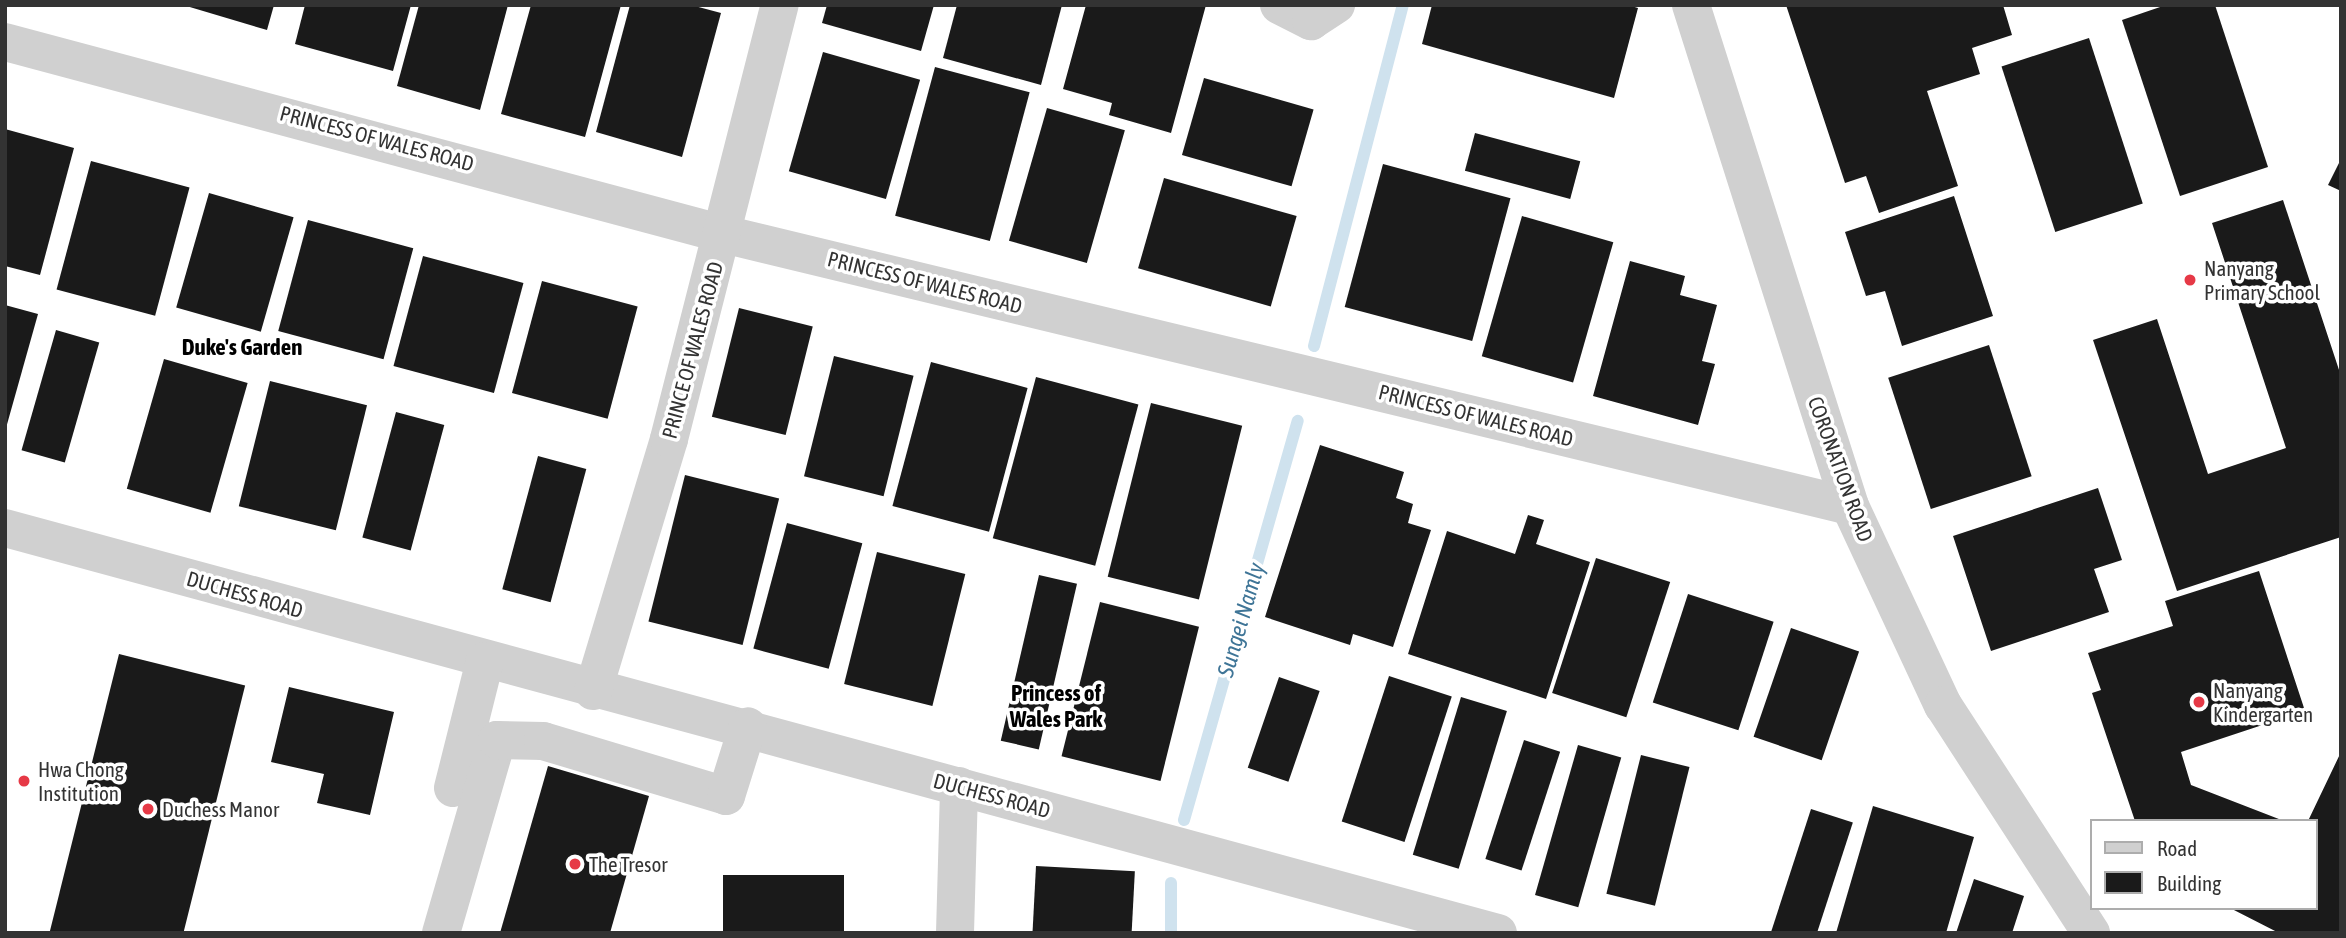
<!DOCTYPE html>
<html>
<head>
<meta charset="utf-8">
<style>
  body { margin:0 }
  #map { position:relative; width:2346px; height:938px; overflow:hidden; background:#fff; font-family:"Asap Condensed",sans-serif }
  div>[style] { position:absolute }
  .stream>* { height:12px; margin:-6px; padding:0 6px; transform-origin:6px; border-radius:6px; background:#cfe2ee }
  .building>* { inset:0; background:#1a1a1a; transform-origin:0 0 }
  .minor>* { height:38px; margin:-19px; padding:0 19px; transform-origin:19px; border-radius:19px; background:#d0d0d0 }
  .dots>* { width:19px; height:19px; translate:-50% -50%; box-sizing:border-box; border:4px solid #fff; border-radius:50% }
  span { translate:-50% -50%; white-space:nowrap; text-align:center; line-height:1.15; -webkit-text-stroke:7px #fff; paint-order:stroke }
  .street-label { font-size:21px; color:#333 }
  .poi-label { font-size:21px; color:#333 }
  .left { translate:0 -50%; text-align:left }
  .neighbourhood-label { font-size:23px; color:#000; font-weight:700 }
  .water-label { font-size:23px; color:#3f7597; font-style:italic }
  .frame { position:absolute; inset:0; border:7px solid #333; pointer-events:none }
  .legend { position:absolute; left:2090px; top:819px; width:228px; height:91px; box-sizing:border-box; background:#fff; border:2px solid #adadad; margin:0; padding:9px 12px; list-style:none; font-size:21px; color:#333 }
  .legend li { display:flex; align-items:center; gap:14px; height:35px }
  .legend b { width:35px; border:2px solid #adadad }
</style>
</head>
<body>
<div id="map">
  <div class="stream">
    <i style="left:1314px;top:346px;width:352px;rotate:-75.4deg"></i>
    <i style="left:1184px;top:820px;width:415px;rotate:-74.1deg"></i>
    <i style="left:1171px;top:883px;width:50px;rotate:90deg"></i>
  </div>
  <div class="building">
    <i style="clip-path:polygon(183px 5px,274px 5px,267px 30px)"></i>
    <i style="clip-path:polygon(305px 5px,411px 5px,393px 71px,295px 44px)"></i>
    <i style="clip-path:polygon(419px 5px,508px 5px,480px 110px,397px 86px)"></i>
    <i style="clip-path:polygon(531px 5px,621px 5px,585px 137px,501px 114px)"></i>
    <i style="clip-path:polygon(630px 5px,691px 5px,721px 13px,682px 157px,596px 132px)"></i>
    <i style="clip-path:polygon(827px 5px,934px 5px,921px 51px,822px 23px)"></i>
    <i style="clip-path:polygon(957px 5px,1062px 5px,1041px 85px,943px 58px)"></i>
    <i style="clip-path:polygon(1086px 5px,1206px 5px,1171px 133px,1109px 115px,1112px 103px,1063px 89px)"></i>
    <i style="clip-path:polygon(1432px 5px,1628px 5px,1638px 8px,1614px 98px,1422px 44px)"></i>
    <i style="clip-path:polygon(1786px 5px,2003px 5px,2012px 35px,1972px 48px,1980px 74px,1927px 91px,1958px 186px,1879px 213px,1866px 176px,1845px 183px)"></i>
    <i style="clip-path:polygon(2166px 5px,2215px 5px,2268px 167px,2180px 196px,2122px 20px)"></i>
    <i style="left:2089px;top:38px;width:174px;height:92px;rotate:72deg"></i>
    <i style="left:823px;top:52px;width:101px;height:124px;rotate:16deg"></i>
    <i style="left:935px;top:67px;width:98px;height:154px;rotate:15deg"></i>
    <i style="left:1204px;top:78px;width:114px;height:80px;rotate:16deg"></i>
    <i style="left:1047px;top:108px;width:81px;height:138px;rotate:16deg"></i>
    <i style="clip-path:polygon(5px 129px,74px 148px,40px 275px,5px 266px)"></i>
    <i style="left:1475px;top:133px;width:109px;height:39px;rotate:15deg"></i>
    <i style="clip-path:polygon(2341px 159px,2341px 191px,2328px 185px)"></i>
    <i style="left:91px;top:161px;width:102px;height:133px;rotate:15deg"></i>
    <i style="left:1383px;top:164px;width:132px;height:148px;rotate:15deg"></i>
    <i style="left:1164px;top:178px;width:138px;height:94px;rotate:16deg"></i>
    <i style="left:209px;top:193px;width:88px;height:119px;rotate:16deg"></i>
    <i style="clip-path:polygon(1954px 196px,1993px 316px,1902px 346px,1885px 291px,1866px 296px,1845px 232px)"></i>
    <i style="clip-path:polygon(2283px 200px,2341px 376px,2341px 537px,2177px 591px,2093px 340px,2157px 319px,2208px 474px,2286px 448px,2212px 223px)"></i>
    <i style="left:1522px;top:216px;width:95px;height:146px;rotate:16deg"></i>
    <i style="left:308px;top:220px;width:109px;height:115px;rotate:15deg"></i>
    <i style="left:423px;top:256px;width:104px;height:114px;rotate:15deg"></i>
    <i style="clip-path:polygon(1630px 261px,1685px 276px,1680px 295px,1717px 305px,1702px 361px,1715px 364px,1698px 425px,1593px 396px)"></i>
    <i style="left:542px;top:281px;width:99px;height:116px;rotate:15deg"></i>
    <i style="clip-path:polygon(5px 305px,38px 314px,6px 428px,5px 428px)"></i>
    <i style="left:739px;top:308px;width:76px;height:112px;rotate:14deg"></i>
    <i style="left:56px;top:330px;width:45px;height:125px;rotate:16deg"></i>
    <i style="left:1989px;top:345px;width:138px;height:106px;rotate:72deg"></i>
    <i style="left:834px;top:356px;width:82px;height:124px;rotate:14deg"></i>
    <i style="left:164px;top:359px;width:87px;height:135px;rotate:16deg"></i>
    <i style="left:931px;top:362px;width:100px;height:149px;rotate:15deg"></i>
    <i style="left:1036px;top:377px;width:106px;height:167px;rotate:15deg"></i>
    <i style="left:270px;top:381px;width:100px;height:129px;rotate:14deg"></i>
    <i style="left:1151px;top:403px;width:94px;height:179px;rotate:14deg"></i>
    <i style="left:396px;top:412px;width:50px;height:130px;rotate:15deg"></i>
    <i style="clip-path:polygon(1320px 445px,1404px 472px,1396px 498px,1413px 504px,1408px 523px,1431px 530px,1393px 647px,1353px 634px,1350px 645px,1265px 617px)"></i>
    <i style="left:538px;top:456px;width:50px;height:138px;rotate:15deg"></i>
    <i style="left:685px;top:475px;width:97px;height:151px;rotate:14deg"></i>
    <i style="clip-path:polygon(2098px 488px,2122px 560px,2094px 569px,2109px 612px,1991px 651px,1953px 536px)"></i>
    <i style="clip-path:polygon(1528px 515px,1544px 520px,1536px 544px,1590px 562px,1546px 699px,1408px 654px,1447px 531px,1515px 554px)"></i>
    <i style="left:787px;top:523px;width:78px;height:130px;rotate:15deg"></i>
    <i style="left:877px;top:552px;width:91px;height:136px;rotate:14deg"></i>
    <i style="left:1596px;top:558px;width:78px;height:142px;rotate:18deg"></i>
    <i style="clip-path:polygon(2259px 571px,2305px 711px,2181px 752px,2191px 785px,2284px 821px,2135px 821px,2092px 693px,2101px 690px,2088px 653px,2173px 626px,2165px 601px)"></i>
    <i style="left:1039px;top:575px;width:39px;height:170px;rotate:13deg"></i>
    <i style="left:1688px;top:594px;width:90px;height:114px;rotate:18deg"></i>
    <i style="left:1100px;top:602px;width:102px;height:159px;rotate:14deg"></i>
    <i style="left:1791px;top:628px;width:72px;height:115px;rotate:19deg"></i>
    <i style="left:119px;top:654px;width:130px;height:287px;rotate:14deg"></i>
    <i style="left:1389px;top:676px;width:66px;height:153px;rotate:18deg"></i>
    <i style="left:1279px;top:677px;width:43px;height:96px;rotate:19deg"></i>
    <i style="clip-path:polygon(289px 687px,394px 712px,370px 815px,317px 803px,324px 774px,271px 762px)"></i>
    <i style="left:1461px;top:697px;width:48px;height:165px;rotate:17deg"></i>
    <i style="left:1524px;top:740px;width:38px;height:125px;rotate:18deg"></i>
    <i style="left:1578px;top:745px;width:45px;height:156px;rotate:16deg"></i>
    <i style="clip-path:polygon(2341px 752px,2341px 933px,2279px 933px,2230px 908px,2316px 908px,2316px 821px,2308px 821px)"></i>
    <i style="left:1641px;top:755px;width:50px;height:143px;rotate:14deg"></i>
    <i style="clip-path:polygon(548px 766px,649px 796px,610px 933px,500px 933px)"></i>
    <i style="clip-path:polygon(1873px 806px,1974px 837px,1946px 933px,1836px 933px)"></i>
    <i style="left:1811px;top:809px;width:44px;height:130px;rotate:18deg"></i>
    <i style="left:1036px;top:866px;width:99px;height:67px;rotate:3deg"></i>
    <i style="left:723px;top:875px;width:121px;height:58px"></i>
    <i style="clip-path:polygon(1974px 879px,2024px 896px,2012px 933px,1956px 933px)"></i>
  </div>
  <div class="minor">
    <i style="left:1279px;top:5px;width:36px;rotate:27deg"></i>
    <i style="left:1311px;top:21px;width:30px;rotate:-33deg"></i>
    <i style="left:1691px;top:5px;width:526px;rotate:72.39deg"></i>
    <i style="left:1850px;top:506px;width:220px;rotate:65deg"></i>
    <i style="left:1943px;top:705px;width:272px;rotate:57deg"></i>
    <i style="left:5px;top:42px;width:743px;rotate:14.97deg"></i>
    <i style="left:723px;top:234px;width:1159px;rotate:13.57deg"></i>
    <i style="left:5px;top:528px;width:1547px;rotate:15.18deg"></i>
    <i style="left:593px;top:691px;width:263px;rotate:-73.2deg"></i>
    <i style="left:669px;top:439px;width:448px;rotate:-75.7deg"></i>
    <i style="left:453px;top:788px;width:131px;rotate:-75.9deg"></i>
    <i style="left:441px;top:933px;width:201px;rotate:-73.8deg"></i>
    <i style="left:497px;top:740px;width:46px;rotate:1.2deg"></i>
    <i style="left:543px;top:741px;width:191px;rotate:16.7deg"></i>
    <i style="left:726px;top:796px;width:73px;rotate:-72.6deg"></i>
    <i style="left:955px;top:933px;width:147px;rotate:-88.4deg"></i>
  </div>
  <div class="dots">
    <i style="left:2190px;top:280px;background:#e63946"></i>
    <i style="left:2199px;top:702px;background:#e63946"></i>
    <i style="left:24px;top:781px;background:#e63946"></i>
    <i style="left:148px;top:809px;background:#e63946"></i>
    <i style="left:575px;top:864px;background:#e63946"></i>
  </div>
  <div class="street-label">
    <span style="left:377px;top:138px;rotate:15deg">PRINCESS OF WALES ROAD</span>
    <span style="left:925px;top:282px;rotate:14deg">PRINCESS OF WALES ROAD</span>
    <span style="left:692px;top:350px;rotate:-75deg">PRINCE OF WALES ROAD</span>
    <span style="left:1476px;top:415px;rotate:14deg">PRINCESS OF WALES ROAD</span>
    <span style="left:1841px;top:469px;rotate:70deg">CORONATION ROAD</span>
    <span style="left:245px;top:594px;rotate:16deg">DUCHESS ROAD</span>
    <span style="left:992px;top:795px;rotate:15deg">DUCHESS ROAD</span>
  </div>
  <div class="poi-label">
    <span class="left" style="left:2204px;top:280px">Nanyang<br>Primary School</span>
    <span class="left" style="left:2213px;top:702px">Nanyang<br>Kindergarten</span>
    <span class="left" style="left:38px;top:781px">Hwa Chong<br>Institution</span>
    <span class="left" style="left:162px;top:809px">Duchess Manor</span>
    <span class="left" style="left:589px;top:864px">The Tresor</span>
  </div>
  <div class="neighbourhood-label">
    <span style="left:242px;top:347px">Duke's Garden</span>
    <span style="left:1056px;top:706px">Princess of<br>Wales Park</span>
  </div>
  <div class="water-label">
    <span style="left:1241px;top:620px;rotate:-74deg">Sungei Namly</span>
  </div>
  <div class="frame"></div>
  <ul class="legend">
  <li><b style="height:9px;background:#d0d0d0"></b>Road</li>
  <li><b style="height:19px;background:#1a1a1a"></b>Building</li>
  </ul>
</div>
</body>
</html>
